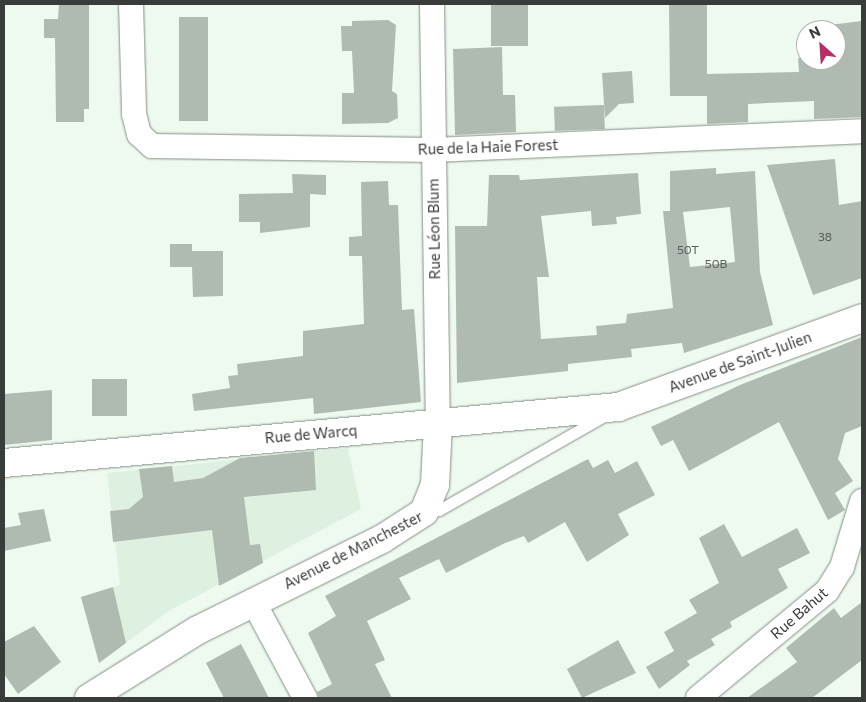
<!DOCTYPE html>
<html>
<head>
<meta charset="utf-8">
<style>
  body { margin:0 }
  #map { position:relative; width:866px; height:702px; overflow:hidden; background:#eefaf0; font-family:Commissioner,sans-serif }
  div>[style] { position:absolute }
  .built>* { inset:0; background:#def1e1 }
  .building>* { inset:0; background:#afbbb1; transform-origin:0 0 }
  .roads { filter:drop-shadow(0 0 1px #838e85) drop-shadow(0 0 1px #838e85) }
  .service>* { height:11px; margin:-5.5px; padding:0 5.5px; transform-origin:5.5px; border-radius:5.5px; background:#fff }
  .minor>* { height:24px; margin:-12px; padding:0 12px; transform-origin:12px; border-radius:12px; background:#fff }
  .secondary>* { height:28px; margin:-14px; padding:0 14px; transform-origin:14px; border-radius:14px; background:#fff }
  span { translate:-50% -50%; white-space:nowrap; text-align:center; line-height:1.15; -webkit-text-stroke:4px #fff; paint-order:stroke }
  .number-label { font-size:12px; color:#565c58 }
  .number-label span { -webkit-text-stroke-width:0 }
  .street-label { font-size:15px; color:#393d3a }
  .frame { position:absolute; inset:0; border:5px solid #393d3a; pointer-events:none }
  .north { position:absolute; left:796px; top:20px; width:50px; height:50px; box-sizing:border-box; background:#fff; border:1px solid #b0b1b0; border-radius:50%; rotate:334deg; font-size:14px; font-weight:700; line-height:20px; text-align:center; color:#393d3a }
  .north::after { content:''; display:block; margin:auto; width:18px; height:22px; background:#b82d66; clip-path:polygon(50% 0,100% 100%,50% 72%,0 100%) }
</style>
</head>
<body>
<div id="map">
  <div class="built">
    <i style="clip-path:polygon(348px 448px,361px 509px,169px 611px,99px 663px,81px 597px,120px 585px,107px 473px)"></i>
  </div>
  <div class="building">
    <i style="clip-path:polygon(59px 4px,89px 4px,89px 109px,84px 109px,84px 122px,56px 122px,55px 38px,44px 38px,44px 19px,58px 19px)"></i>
    <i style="left:491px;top:4px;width:37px;height:42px"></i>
    <i style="clip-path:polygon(669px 4px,707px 4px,707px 74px,799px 72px,798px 58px,836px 60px,836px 30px,812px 27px,862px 21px,862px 117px,814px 119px,814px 101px,748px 104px,748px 122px,707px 124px,707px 96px,670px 96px)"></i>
    <i style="left:179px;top:17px;width:29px;height:104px"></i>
    <i style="clip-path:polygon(388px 20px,396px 25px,392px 91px,397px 94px,398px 118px,388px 123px,342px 124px,342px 93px,354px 93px,352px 51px,342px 51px,341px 26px,352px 26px,352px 21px)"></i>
    <i style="clip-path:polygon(502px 47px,503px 95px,515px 95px,516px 132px,455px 135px,453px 49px)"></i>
    <i style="clip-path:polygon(632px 71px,634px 103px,619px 104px,605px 118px,602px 73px)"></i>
    <i style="left:604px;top:105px;width:24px;height:50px;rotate:88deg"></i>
    <i style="clip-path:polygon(835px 159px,839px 205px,862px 201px,862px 278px,813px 295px,767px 165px)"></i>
    <i style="clip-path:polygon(evenodd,716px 168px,716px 174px,755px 171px,760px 272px,773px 325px,684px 353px,682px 343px,631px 349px,632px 357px,568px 364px,568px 371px,457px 383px,455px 226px,487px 226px,489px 175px,519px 175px,520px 180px,638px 173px,641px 214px,616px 217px,617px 224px,592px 226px,591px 211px,541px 216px,549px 277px,537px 277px,541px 339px,597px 335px,596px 326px,626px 323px,627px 314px,673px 308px,663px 211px,670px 211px,670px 171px,716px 168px,730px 207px,735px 262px,690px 267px,683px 212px,730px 207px)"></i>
    <i style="clip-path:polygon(292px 174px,326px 175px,326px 195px,310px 194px,310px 227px,260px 233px,260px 222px,239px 222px,239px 194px,293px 193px)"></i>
    <i style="clip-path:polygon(388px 181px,389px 205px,398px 205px,402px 310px,414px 309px,421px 402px,314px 414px,313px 398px,194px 411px,192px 394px,230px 388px,228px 376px,238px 375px,237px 364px,303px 356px,303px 331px,364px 324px,362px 256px,349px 256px,349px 237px,362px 236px,361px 182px)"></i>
    <i style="clip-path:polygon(170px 244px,192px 244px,192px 251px,223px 251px,223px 296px,193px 297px,192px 267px,170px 267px)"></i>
    <i style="clip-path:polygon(862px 337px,862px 426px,845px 433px,838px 459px,853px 481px,835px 493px,845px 510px,828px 520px,779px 422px,689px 471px,673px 440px,661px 446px,651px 427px,740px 385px)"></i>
    <i style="left:127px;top:379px;width:37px;height:35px;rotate:90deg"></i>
    <i style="clip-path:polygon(52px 390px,52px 440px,4px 445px,4px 394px)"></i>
    <i style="clip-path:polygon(314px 451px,316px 490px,244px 497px,250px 545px,260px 544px,263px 563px,219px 586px,212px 530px,113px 542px,110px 511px,129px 509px,143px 497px,139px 469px,172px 466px,174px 482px,203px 478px,240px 458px)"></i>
    <i style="clip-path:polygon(588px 459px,593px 468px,608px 460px,615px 473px,637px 461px,655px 495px,618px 514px,629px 535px,587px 562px,565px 522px,528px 543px,524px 536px,505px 543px,446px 573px,439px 559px,399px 578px,411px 599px,367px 621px,385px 660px,375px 664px,392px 698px,319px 698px,317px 692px,332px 684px,308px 633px,336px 616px,325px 596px)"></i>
    <i style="clip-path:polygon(44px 509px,51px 541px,4px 551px,4px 528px,21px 525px,18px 513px)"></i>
    <i style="clip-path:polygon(724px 524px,742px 557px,797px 528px,810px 553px,778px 569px,788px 588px,730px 622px,732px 627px,711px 639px,715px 645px,687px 661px,690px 665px,659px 689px,646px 667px,674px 651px,664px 632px,697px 613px,689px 600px,719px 583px,699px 538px)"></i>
    <i style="clip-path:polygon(113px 587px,126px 643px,99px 663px,81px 597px)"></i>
    <i style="clip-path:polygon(862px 602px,862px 660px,812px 698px,747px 698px,797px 662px,786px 648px,834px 608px,841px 618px)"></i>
    <i style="clip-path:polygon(34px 626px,61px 662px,18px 694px,4px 674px,4px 642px)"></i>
    <i style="clip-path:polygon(618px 640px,636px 673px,582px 698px,567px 669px)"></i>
    <i style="clip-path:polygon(241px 644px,251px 663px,269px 698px,224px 698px,206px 663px)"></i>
  </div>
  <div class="roads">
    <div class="service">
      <i style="left:425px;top:512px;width:14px;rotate:-8deg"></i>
      <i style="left:439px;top:510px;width:190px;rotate:-29.7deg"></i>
    </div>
    <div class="minor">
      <i style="left:131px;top:4px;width:110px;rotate:88.4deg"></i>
      <i style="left:134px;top:114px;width:21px;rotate:76deg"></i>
      <i style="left:139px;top:134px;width:18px;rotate:43deg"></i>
      <i style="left:152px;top:146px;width:281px;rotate:0.8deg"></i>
      <i style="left:433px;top:150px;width:429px;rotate:-2.5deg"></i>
      <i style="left:432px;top:4px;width:420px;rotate:89.2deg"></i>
      <i style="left:253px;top:601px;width:110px;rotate:61.8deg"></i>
      <i style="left:698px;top:698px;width:168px;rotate:-39.7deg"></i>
      <i style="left:827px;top:591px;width:28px;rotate:-58deg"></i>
      <i style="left:842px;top:567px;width:69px;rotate:-73.1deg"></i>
    </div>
    <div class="secondary">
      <i style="left:4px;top:463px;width:617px;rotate:-5.21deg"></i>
      <i style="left:618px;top:407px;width:260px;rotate:-20deg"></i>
      <i style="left:89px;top:698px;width:128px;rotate:-32deg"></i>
      <i style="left:198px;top:630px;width:205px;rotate:-26.3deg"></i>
      <i style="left:382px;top:539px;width:50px;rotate:-32.7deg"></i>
      <i style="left:424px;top:512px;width:29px;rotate:-68deg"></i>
      <i style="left:435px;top:485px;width:61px;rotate:-87.2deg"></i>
    </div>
  </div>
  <div class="number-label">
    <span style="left:825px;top:237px">38</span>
    <span style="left:688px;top:250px">50T</span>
    <span style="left:716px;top:264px">50B</span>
  </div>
  <div class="street-label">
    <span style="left:488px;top:147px;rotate:-2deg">Rue de la Haie Forest</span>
    <span style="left:434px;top:229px;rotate:-91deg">Rue Léon Blum</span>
    <span style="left:740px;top:362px;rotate:-20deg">Avenue de Saint-Julien</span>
    <span style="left:311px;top:434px;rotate:-5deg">Rue de Warcq</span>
    <span style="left:353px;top:550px;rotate:-27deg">Avenue de Manchester</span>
    <span style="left:799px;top:613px;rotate:-41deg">Rue Bahut</span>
  </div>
  <div class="frame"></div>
  <div class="north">N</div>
</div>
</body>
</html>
